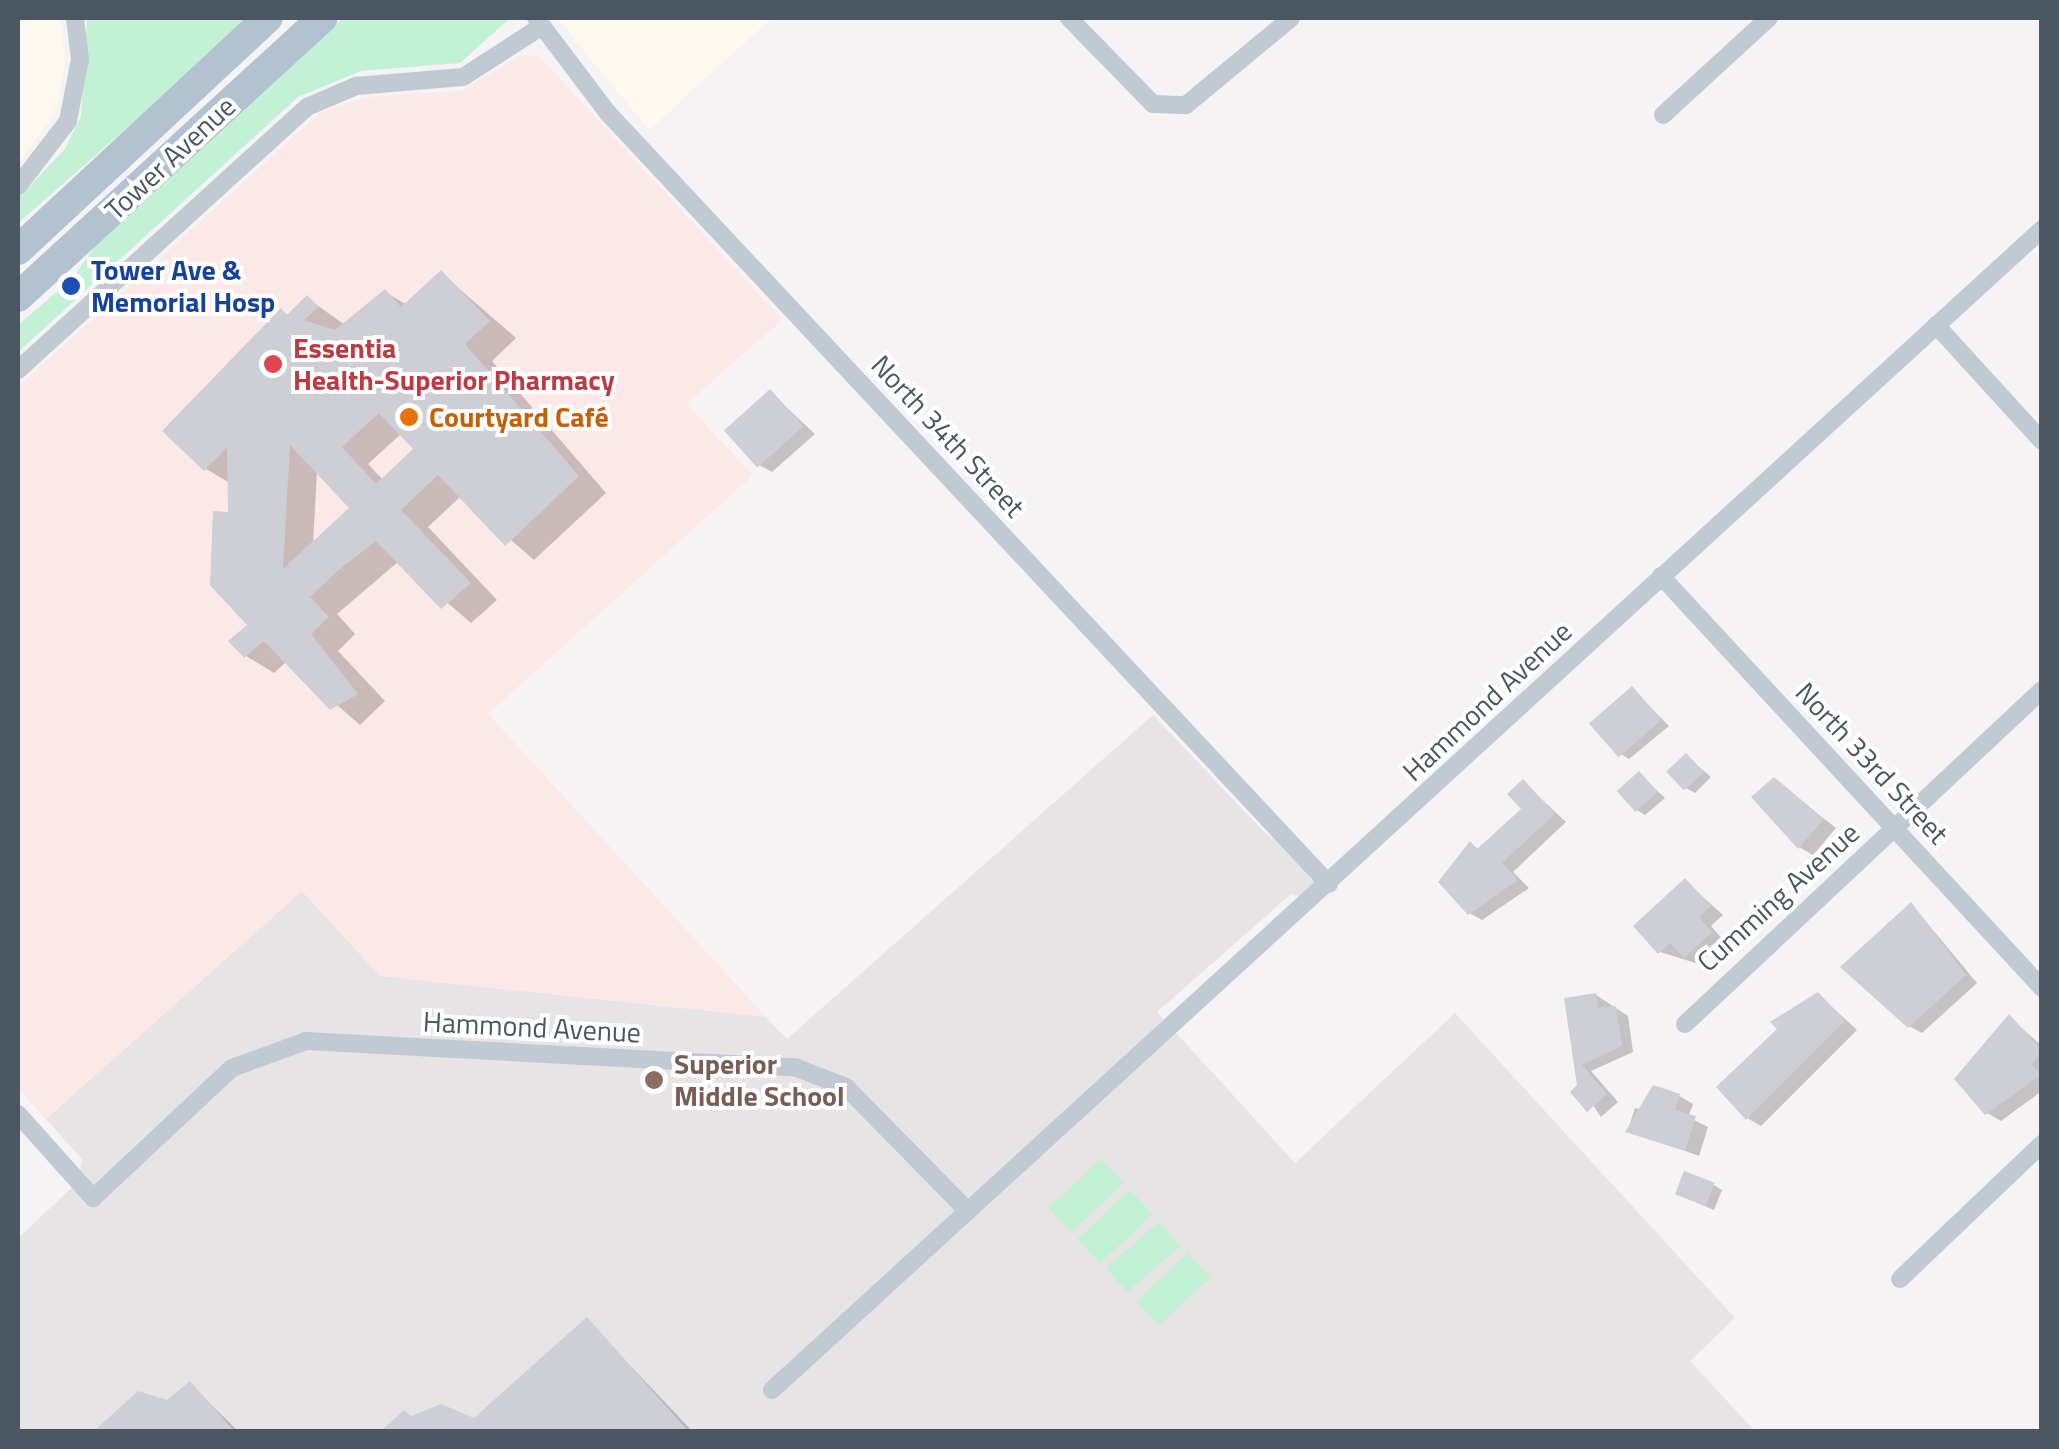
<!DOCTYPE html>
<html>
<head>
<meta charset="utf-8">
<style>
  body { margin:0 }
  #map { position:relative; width:2059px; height:1449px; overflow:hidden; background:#f5f3f3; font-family:"Titillium Web",sans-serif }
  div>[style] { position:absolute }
  .commercial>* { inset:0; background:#fdf9ef }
  .education>* { inset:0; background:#e6e4e5 }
  .medical>* { inset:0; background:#fce8e6 }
  .green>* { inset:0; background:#c3f1d5; transform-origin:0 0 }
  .shadow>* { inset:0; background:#0003 }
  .building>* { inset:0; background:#cdcfd5; transform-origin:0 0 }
  .street>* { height:18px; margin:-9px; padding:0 9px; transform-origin:9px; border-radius:9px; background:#c1cad2 }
  .primary>* { height:30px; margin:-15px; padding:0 15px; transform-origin:15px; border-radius:15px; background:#b3c2d1 }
  .dots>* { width:28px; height:28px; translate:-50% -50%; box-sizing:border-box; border:5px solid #fff; border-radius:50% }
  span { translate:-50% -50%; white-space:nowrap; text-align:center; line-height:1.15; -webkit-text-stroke:8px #fff; paint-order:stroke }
  .street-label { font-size:28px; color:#4a5661 }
  .transit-label { font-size:28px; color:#164399; font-weight:700 }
  .left { translate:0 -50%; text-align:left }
  .health-label { font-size:28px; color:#be3a42; font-weight:700 }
  .food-label { font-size:28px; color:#c56008; font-weight:700 }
  .education-label { font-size:28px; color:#785e54; font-weight:700 }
  .frame { position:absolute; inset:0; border:20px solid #4a5661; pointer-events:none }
</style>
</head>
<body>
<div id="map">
  <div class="commercial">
    <i style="clip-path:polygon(18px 18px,61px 18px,65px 63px,57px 111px,18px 164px)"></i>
    <i style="clip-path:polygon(557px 18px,772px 18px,649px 130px)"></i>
  </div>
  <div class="education">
    <i style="clip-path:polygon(1153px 715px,1263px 831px,1329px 884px,1313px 899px,1291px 894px,1157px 1012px,1295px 1163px,1455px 1013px,1735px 1318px,1690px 1361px,1755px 1431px,18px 1432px,18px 1238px,78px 1182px,82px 1159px,46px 1119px,302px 891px,380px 976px,766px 1017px,787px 1039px)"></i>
  </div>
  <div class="medical">
    <i style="clip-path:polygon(521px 55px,540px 57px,782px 320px,686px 404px,753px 475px,488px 714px,766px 1017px,380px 976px,302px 891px,46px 1119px,18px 1088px,18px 387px,321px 112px,367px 97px,461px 91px)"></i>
  </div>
  <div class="green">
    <i style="clip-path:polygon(87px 18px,253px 18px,18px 223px,18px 198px,65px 149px,81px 116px)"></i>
    <i style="clip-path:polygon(343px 18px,510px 18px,460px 63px,361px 71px,298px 97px,18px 352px,18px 325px,72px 279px,98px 242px)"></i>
    <i style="left:1101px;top:1159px;width:33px;height:72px;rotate:47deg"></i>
    <i style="left:1130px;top:1190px;width:33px;height:72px;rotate:47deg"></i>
    <i style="left:1159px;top:1222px;width:32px;height:70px;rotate:49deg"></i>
    <i style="left:1188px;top:1253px;width:33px;height:71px;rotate:47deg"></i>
  </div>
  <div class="shadow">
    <i style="clip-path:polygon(evenodd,441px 273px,516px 338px,492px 361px,606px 493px,534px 560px,461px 496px,428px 527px,497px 600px,471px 623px,399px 561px,337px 614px,355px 634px,338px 651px,385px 701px,360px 725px,287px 661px,274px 673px,246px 656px,250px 625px,230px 483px,206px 469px,281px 311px,289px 316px,307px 298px,345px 325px,385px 292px,407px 305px,441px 273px,402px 433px,417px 449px,383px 480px,368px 464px,402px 433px,441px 273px,317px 471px,352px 508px,313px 545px,317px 471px)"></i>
    <i style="clip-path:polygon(770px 392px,815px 434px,772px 472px,759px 465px)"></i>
    <i style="clip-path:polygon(1632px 689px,1669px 726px,1629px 759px,1621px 754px)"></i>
    <i style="clip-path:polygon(1686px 756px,1711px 777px,1695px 793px,1686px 788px)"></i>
    <i style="clip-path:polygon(1639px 774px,1665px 798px,1645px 815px,1637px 810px)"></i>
    <i style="clip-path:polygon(1774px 780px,1836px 828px,1813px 855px,1799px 847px)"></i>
    <i style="clip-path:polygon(1523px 782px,1566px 822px,1513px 872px,1529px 888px,1482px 920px,1469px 913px,1471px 844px,1480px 850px,1525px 809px)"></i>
    <i style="clip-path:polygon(1685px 881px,1723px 915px,1711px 926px,1724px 941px,1699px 964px,1660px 952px)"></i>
    <i style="clip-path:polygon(1912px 905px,1977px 983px,1922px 1033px,1909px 1026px)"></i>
    <i style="clip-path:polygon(1818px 994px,1857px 1030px,1761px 1126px,1747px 1118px)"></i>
    <i style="clip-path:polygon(1596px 995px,1628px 1016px,1633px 1052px,1591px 1071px,1618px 1102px,1601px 1117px,1580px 1086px,1566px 1000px)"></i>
    <i style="clip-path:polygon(2010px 1018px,2042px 1046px,2042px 1091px,2001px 1121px,1987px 1113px)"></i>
    <i style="clip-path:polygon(1679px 1096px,1693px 1104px,1688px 1117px,1708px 1127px,1699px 1156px,1628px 1130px,1635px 1108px,1647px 1112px)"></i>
    <i style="clip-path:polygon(1714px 1185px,1722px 1190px,1714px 1210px,1686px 1198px)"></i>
    <i style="clip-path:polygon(587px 1320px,693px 1432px,384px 1432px,413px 1418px,475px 1421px)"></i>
    <i style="clip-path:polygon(190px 1384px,239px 1432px,104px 1432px,168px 1403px)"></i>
  </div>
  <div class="building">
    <i style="clip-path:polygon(evenodd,441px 270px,490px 321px,465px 344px,579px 476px,505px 546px,438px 475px,401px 510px,471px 583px,441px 609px,376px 541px,335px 573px,310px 597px,329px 617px,311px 634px,358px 694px,330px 710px,264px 641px,244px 658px,228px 641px,247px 625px,210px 585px,213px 511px,228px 512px,227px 447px,204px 471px,162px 431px,281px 308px,287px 315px,307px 295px,319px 307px,304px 320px,335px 330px,385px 289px,401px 307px,441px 270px,379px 413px,413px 449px,376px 484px,342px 447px,379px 413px,441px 270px,290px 445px,349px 508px,283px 569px,290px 445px)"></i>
    <i style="left:770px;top:389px;width:50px;height:62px;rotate:48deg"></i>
    <i style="left:1632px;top:686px;width:45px;height:57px;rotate:49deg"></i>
    <i style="left:1686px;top:753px;width:26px;height:27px;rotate:47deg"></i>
    <i style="left:1639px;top:771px;width:28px;height:30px;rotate:48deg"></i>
    <i style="clip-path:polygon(1774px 777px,1824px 819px,1798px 849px,1751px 797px)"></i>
    <i style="clip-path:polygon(1523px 779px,1555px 814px,1502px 863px,1518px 880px,1468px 915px,1438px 882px,1470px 841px,1477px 849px,1521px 809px,1507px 794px)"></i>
    <i style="clip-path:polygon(1685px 878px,1711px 906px,1699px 917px,1712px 932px,1684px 958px,1670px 943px,1658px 954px,1633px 926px)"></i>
    <i style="clip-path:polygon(1911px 902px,1966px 975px,1908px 1028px,1840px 967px)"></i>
    <i style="clip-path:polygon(1818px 992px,1845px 1021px,1746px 1120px,1716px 1087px,1777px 1029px,1770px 1022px)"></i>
    <i style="clip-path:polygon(1596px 993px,1598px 1008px,1616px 1006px,1622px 1046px,1582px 1065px,1607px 1094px,1587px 1112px,1570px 1092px,1577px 1085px,1564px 998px)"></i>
    <i style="clip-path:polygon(2009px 1014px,2042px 1050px,2032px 1065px,2041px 1075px,1985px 1115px,1954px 1079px)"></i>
    <i style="clip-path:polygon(1653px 1085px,1680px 1094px,1675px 1110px,1696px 1116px,1685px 1151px,1625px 1132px)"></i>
    <i style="left:1684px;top:1171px;width:33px;height:25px;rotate:21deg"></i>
    <i style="clip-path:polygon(587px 1317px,689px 1432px,380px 1432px,404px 1410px,411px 1416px,441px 1404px,474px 1418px)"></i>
    <i style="clip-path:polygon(190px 1381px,235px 1432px,93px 1432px,138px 1391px,167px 1400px)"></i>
  </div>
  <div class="street">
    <i style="left:536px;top:18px;width:118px;rotate:52.9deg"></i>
    <i style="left:607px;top:112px;width:1057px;rotate:46.92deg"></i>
    <i style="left:1069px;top:18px;width:120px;rotate:45.7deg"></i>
    <i style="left:1153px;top:104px;width:33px;rotate:2deg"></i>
    <i style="left:1186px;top:105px;width:136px;rotate:-39.6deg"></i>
    <i style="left:1663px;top:115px;width:144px;rotate:-42.5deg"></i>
    <i style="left:18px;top:186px;width:82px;rotate:-52.4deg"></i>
    <i style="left:68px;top:121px;width:63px;rotate:-79deg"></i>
    <i style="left:80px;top:59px;width:41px;rotate:-97deg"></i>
    <i style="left:1936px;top:325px;width:157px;rotate:47.6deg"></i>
    <i style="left:18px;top:370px;width:391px;rotate:-42.3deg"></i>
    <i style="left:307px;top:107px;width:53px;rotate:-23.2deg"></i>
    <i style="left:356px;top:86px;width:107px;rotate:-4.8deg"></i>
    <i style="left:463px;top:77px;width:94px;rotate:-32.8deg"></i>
    <i style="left:1661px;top:576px;width:561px;rotate:47.24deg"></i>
    <i style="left:1685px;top:1024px;width:489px;rotate:-43.1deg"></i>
    <i style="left:18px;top:1114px;width:113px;rotate:48.2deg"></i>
    <i style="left:93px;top:1198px;width:190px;rotate:-43.1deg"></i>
    <i style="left:232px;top:1068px;width:79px;rotate:-20deg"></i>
    <i style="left:306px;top:1041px;width:492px;rotate:3.1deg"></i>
    <i style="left:797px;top:1068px;width:53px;rotate:21.2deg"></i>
    <i style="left:846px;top:1087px;width:174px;rotate:45.5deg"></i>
    <i style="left:1900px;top:1279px;width:196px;rotate:-43.6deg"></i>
    <i style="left:772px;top:1390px;width:1721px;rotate:-42.43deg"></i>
  </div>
  <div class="primary">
    <i style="left:18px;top:250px;width:341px;rotate:-42.9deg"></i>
    <i style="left:18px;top:297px;width:413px;rotate:-42.5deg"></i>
  </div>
  <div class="dots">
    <i style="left:71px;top:286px;background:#1a4fb4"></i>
    <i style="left:273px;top:364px;background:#e0444e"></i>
    <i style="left:409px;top:417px;background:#e8710a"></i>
    <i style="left:654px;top:1080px;background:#8d6e63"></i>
  </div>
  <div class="street-label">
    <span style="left:170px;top:158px;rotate:-43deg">Tower Avenue</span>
    <span style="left:948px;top:436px;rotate:47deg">North 34th Street</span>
    <span style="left:1487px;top:701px;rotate:-43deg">Hammond Avenue</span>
    <span style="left:1872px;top:763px;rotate:47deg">North 33rd Street</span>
    <span style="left:1778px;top:897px;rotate:-42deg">Cumming Avenue</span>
    <span style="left:532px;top:1027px;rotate:3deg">Hammond Avenue</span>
  </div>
  <div class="transit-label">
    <span class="left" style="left:91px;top:286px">Tower Ave &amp;<br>Memorial Hosp</span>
  </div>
  <div class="health-label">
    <span class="left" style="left:293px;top:364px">Essentia<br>Health-Superior Pharmacy</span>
  </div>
  <div class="food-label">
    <span class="left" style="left:429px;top:417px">Courtyard Café</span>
  </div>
  <div class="education-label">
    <span class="left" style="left:674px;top:1080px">Superior<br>Middle School</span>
  </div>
  <div class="frame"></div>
</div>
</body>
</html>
